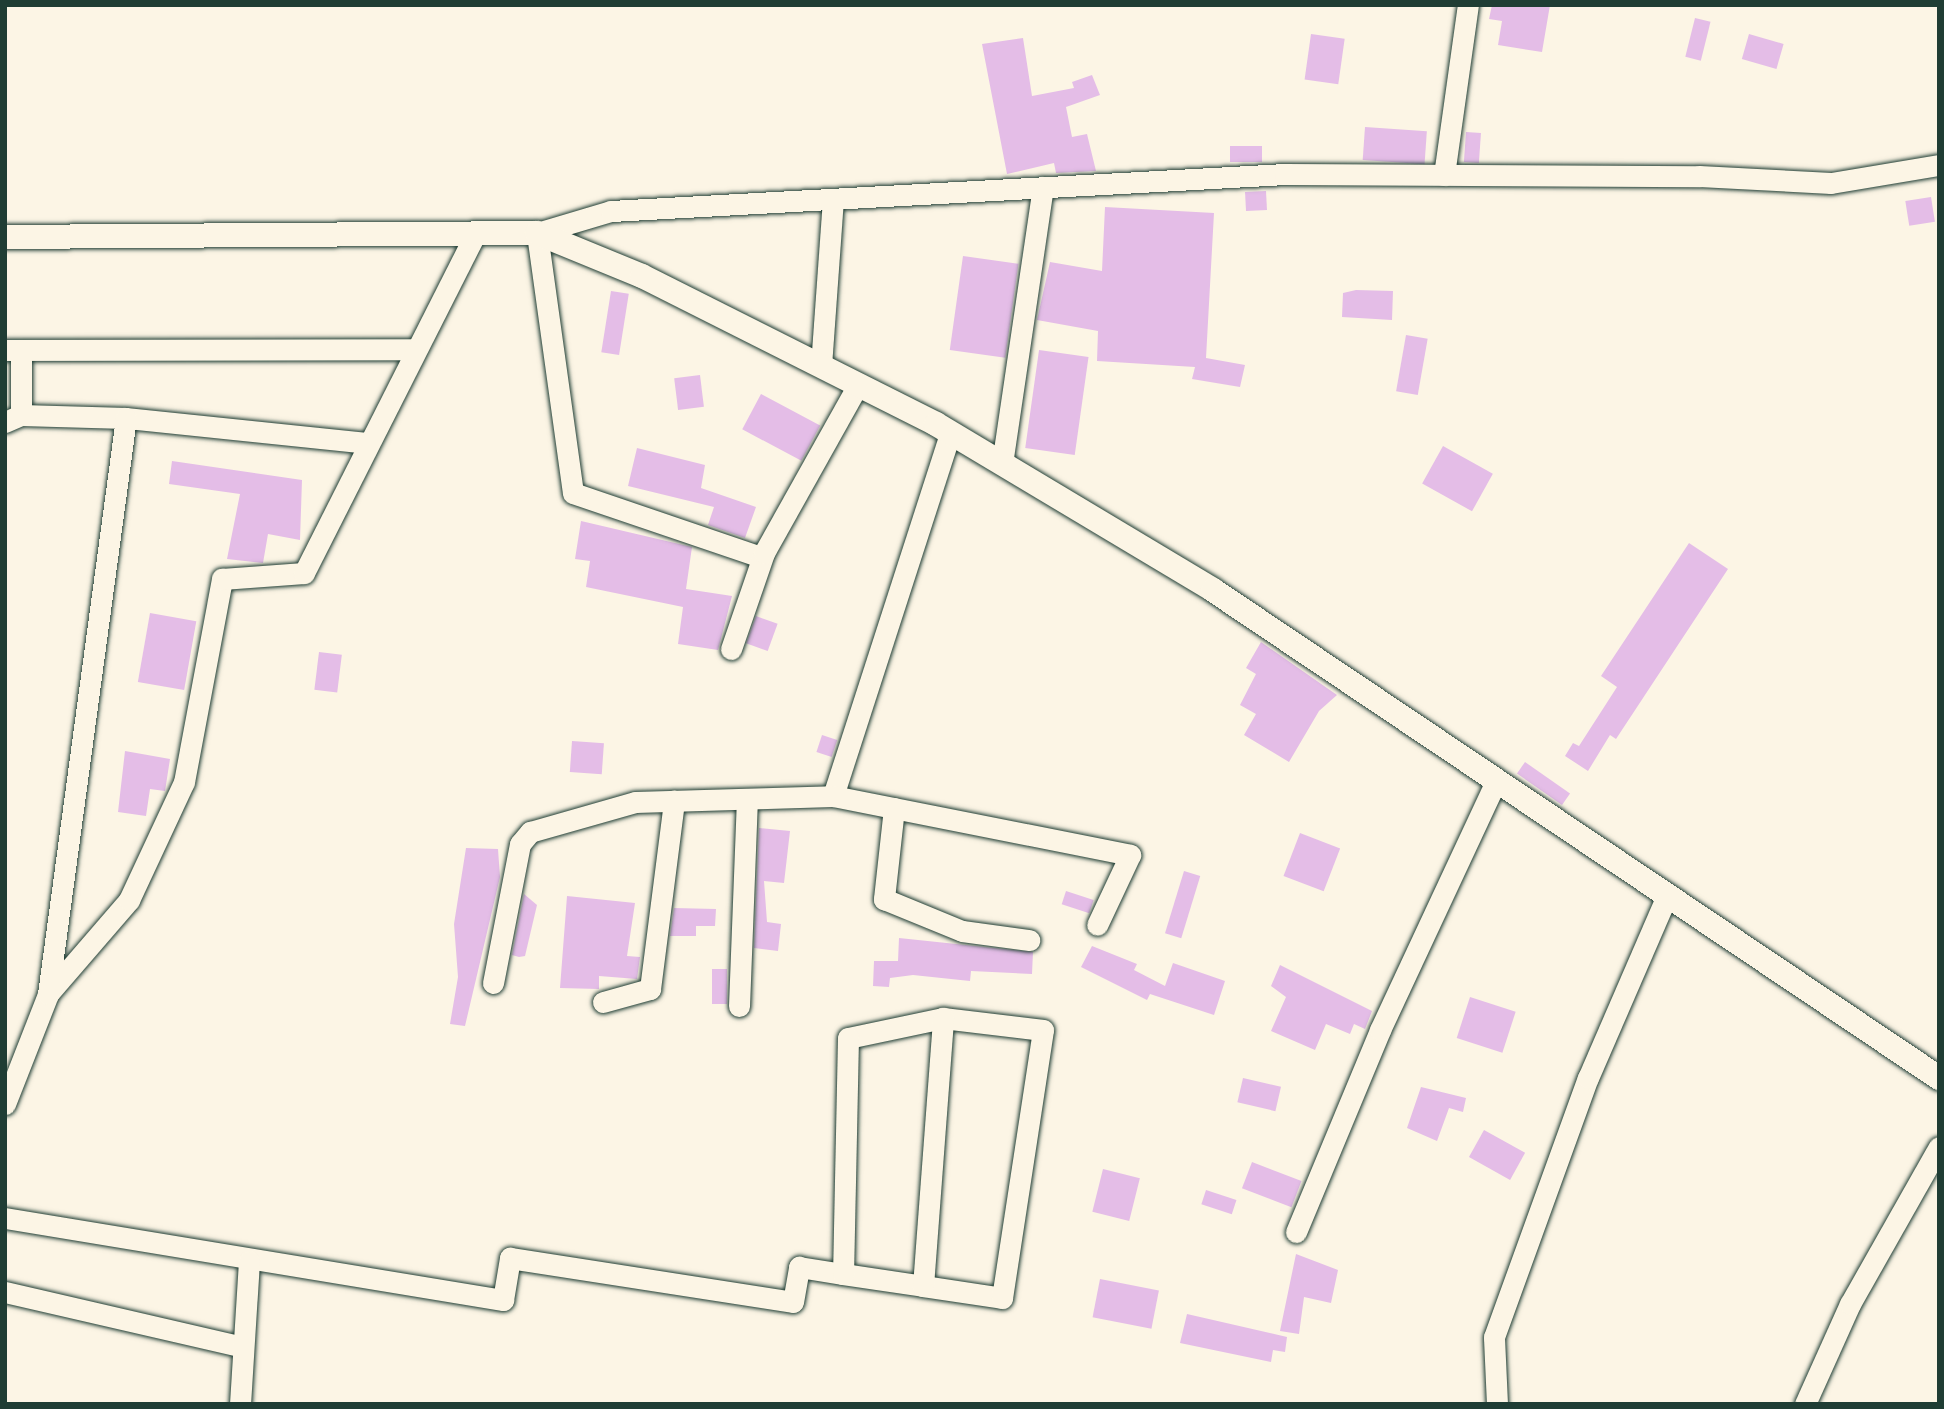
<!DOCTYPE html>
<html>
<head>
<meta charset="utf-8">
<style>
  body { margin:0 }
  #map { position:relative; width:1944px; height:1409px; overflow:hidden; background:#fcf5e5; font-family:"Indie Flower",sans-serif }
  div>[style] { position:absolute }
  .building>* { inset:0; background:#e4bde7; transform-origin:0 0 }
  .roads { filter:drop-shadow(0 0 2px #1f3d34) drop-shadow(0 0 2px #1f3d34) }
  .minor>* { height:21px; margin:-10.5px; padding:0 10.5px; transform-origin:10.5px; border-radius:10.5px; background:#fcf5e5 }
  .tertiary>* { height:24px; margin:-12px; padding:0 12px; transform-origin:12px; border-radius:12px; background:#fcf5e5 }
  span { translate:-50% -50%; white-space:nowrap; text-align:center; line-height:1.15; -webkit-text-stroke:6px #fcf5e5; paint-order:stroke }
  .frame { position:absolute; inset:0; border:7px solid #1f3d34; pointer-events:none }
</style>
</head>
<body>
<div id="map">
  <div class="building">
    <i style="clip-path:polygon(1492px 5px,1550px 5px,1542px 52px,1498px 45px,1502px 21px,1489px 19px)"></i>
    <i style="left:1695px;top:18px;width:16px;height:40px;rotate:14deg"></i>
    <i style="left:1311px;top:34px;width:34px;height:46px;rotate:8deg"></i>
    <i style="left:1749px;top:34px;width:36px;height:26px;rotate:16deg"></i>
    <i style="clip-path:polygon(1023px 38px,1032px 96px,1074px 88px,1072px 82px,1092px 75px,1100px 95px,1066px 107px,1072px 137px,1087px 134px,1096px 171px,1056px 173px,1054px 163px,1007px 174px,982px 44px)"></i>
    <i style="left:1365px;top:127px;width:62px;height:33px;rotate:4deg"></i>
    <i style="left:1466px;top:132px;width:15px;height:30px;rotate:4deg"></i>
    <i style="left:1262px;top:146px;width:16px;height:32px;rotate:90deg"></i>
    <i style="left:1266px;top:191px;width:19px;height:21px;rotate:87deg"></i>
    <i style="left:1931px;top:197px;width:25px;height:26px;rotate:81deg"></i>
    <i style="clip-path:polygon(1105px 207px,1214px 213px,1206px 358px,1245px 365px,1240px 387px,1192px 379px,1195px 367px,1097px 361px,1098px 331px,1037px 320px,1050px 262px,1102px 271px)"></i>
    <i style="left:963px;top:256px;width:56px;height:95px;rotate:8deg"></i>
    <i style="clip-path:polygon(1356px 290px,1393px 291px,1392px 320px,1342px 317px,1343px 293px)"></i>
    <i style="left:611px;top:291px;width:18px;height:62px;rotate:9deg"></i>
    <i style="left:1406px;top:335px;width:22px;height:57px;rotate:10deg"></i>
    <i style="left:1039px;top:350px;width:50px;height:99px;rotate:8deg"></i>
    <i style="left:700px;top:375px;width:32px;height:26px;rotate:83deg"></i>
    <i style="left:761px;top:394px;width:67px;height:40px;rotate:28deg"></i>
    <i style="left:1443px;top:446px;width:57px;height:43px;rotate:29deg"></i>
    <i style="clip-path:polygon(637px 448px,705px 465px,701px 488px,756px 507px,745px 538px,708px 525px,714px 507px,628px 486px)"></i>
    <i style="clip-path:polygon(172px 461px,302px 480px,300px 540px,268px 534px,263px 563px,227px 559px,240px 494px,169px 484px)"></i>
    <i style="clip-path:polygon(581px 521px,692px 547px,686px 589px,732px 596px,718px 650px,678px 644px,683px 607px,586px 587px,590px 561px,575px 559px)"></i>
    <i style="clip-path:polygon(1689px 543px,1728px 569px,1616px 739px,1610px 735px,1588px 771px,1565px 756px,1573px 743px,1579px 746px,1617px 687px,1601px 676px)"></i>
    <i style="left:150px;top:613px;width:47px;height:70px;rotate:10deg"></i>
    <i style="left:756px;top:616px;width:23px;height:29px;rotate:20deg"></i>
    <i style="clip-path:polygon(1261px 642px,1337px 695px,1319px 711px,1289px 762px,1244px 735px,1256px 714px,1240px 705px,1256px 674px,1246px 668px)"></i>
    <i style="left:319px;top:652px;width:23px;height:38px;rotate:7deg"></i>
    <i style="left:822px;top:735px;width:16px;height:18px;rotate:18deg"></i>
    <i style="left:572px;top:741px;width:32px;height:31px;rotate:4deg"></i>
    <i style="clip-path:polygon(125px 751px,170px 759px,165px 791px,150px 789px,146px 816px,118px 812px)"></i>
    <i style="left:1525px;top:762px;width:55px;height:14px;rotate:35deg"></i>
    <i style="clip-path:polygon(759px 828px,790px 831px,784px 883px,764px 881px,767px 922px,781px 924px,778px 951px,754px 948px)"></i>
    <i style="left:1300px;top:833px;width:43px;height:46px;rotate:21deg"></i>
    <i style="clip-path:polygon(466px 848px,498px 849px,500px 877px,465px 1026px,450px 1024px,458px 977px,454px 924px)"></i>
    <i style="left:1184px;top:871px;width:17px;height:65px;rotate:17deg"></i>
    <i style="left:1066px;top:891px;width:29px;height:14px;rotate:18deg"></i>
    <i style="clip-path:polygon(524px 894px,537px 905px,525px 956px,519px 957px,512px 955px)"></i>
    <i style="clip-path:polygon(567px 896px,635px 903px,627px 956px,640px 957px,637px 979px,599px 976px,599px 989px,560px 988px)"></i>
    <i style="clip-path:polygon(674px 908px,716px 909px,715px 926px,696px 926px,696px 936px,670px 936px)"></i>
    <i style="clip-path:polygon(899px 938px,1033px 952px,1032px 974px,971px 971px,970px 981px,913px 975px,890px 978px,889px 987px,873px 986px,874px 961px,898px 961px)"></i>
    <i style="clip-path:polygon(1092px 946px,1137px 964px,1134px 970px,1165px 986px,1173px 963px,1225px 981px,1214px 1015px,1150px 994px,1147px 1000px,1081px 967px)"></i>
    <i style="clip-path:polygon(1280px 965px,1372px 1011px,1365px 1029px,1354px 1024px,1350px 1034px,1326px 1024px,1315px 1050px,1271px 1031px,1286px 997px,1271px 986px)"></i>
    <i style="left:712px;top:969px;width:15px;height:35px"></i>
    <i style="left:1470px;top:997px;width:48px;height:43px;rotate:18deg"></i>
    <i style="left:1243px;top:1078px;width:39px;height:25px;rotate:13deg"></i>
    <i style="clip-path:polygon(1421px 1087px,1466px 1098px,1463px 1112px,1449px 1108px,1437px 1141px,1407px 1128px)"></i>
    <i style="left:1484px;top:1130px;width:47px;height:31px;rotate:29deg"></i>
    <i style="left:1252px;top:1162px;width:53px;height:28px;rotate:21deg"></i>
    <i style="left:1103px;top:1169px;width:38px;height:44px;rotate:14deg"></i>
    <i style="left:1206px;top:1190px;width:32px;height:15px;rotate:18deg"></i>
    <i style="clip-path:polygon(1296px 1254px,1338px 1270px,1331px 1303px,1304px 1297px,1299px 1334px,1280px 1331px)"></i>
    <i style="left:1100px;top:1279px;width:60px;height:39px;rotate:11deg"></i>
    <i style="clip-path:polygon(1187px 1314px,1287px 1337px,1285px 1352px,1273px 1350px,1271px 1362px,1180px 1343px)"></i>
  </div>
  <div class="roads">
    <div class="minor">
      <i style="left:1444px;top:175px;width:172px;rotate:-82deg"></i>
      <i style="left:5px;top:350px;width:407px;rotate:-0.1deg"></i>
      <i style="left:21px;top:351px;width:64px;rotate:90deg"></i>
      <i style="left:821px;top:366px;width:167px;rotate:-85.9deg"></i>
      <i style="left:5px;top:422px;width:17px;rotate:-24deg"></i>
      <i style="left:21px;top:415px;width:105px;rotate:1.6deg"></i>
      <i style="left:126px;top:418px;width:241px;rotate:5.9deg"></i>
      <i style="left:1002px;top:464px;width:280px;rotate:-81.6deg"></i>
      <i style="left:755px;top:555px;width:192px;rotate:-161.2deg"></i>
      <i style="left:573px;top:493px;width:262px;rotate:-97.9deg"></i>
      <i style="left:537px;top:233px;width:77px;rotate:-16.6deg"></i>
      <i style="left:611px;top:211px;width:675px;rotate:-3.14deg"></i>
      <i style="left:1285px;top:174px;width:414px;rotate:0.3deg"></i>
      <i style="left:1699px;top:176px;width:132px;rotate:3deg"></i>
      <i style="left:1831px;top:183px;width:109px;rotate:-9.5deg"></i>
      <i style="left:731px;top:649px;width:102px;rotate:-71deg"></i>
      <i style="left:764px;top:553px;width:193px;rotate:-60.8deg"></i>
      <i style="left:833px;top:796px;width:381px;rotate:-72.1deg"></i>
      <i style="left:894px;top:808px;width:92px;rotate:96.3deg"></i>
      <i style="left:884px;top:899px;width:84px;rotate:22.3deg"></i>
      <i style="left:962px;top:931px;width:68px;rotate:7.7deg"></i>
      <i style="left:493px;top:983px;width:142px;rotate:-79deg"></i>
      <i style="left:520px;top:844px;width:16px;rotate:-50deg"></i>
      <i style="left:530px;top:832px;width:109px;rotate:-15.9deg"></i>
      <i style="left:635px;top:802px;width:198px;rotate:-1.7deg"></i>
      <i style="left:833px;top:796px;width:303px;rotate:11.2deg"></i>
      <i style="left:1130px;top:855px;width:77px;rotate:115.2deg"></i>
      <i style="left:48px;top:994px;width:124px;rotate:-49.2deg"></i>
      <i style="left:129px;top:900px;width:130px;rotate:-65deg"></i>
      <i style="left:184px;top:782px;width:207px;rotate:-79.4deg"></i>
      <i style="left:222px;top:579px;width:82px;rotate:-4.2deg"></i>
      <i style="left:304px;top:573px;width:382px;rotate:-63.2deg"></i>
      <i style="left:603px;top:1002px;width:49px;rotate:-15.5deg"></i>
      <i style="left:650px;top:989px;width:190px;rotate:-82.7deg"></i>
      <i style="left:739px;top:1006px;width:207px;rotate:-87.8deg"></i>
      <i style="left:5px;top:1104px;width:118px;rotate:-68.6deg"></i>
      <i style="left:48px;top:994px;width:581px;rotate:-82.29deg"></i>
      <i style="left:5px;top:1218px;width:505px;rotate:9.35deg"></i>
      <i style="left:503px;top:1300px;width:43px;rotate:-80.5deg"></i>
      <i style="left:510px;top:1258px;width:286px;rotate:8.8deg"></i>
      <i style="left:793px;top:1302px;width:36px;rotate:-80deg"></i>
      <i style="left:799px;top:1267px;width:45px;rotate:9deg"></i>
      <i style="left:843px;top:1274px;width:81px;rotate:8.5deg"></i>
      <i style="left:923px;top:1286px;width:80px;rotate:8.6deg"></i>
      <i style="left:1002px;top:1298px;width:271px;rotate:-81.3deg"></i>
      <i style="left:1043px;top:1030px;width:101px;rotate:-173.2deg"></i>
      <i style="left:943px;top:1018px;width:97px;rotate:168.1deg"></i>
      <i style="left:848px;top:1038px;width:236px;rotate:91.2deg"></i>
      <i style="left:1296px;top:1232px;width:219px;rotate:-67.4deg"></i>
      <i style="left:1380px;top:1030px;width:275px;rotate:-65deg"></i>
      <i style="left:923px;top:1286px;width:269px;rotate:-85.7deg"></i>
      <i style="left:5px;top:1292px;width:244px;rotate:13deg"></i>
      <i style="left:240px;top:1404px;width:143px;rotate:-86.4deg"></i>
      <i style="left:1497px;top:1404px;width:67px;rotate:-92.6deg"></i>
      <i style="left:1494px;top:1337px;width:276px;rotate:-70.1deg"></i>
      <i style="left:1588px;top:1078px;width:196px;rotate:-66.6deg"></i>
      <i style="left:1805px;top:1404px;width:110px;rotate:-65.8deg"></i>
      <i style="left:1850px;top:1304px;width:180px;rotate:-60.5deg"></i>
    </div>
    <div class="tertiary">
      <i style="left:5px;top:237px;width:532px;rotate:-0.43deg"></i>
      <i style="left:537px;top:233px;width:113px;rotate:22.3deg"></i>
      <i style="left:642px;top:276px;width:329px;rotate:26.7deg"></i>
      <i style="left:936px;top:424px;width:323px;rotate:30.9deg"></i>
      <i style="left:1213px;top:590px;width:875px;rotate:33.91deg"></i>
    </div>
  </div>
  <div class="frame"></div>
</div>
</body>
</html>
